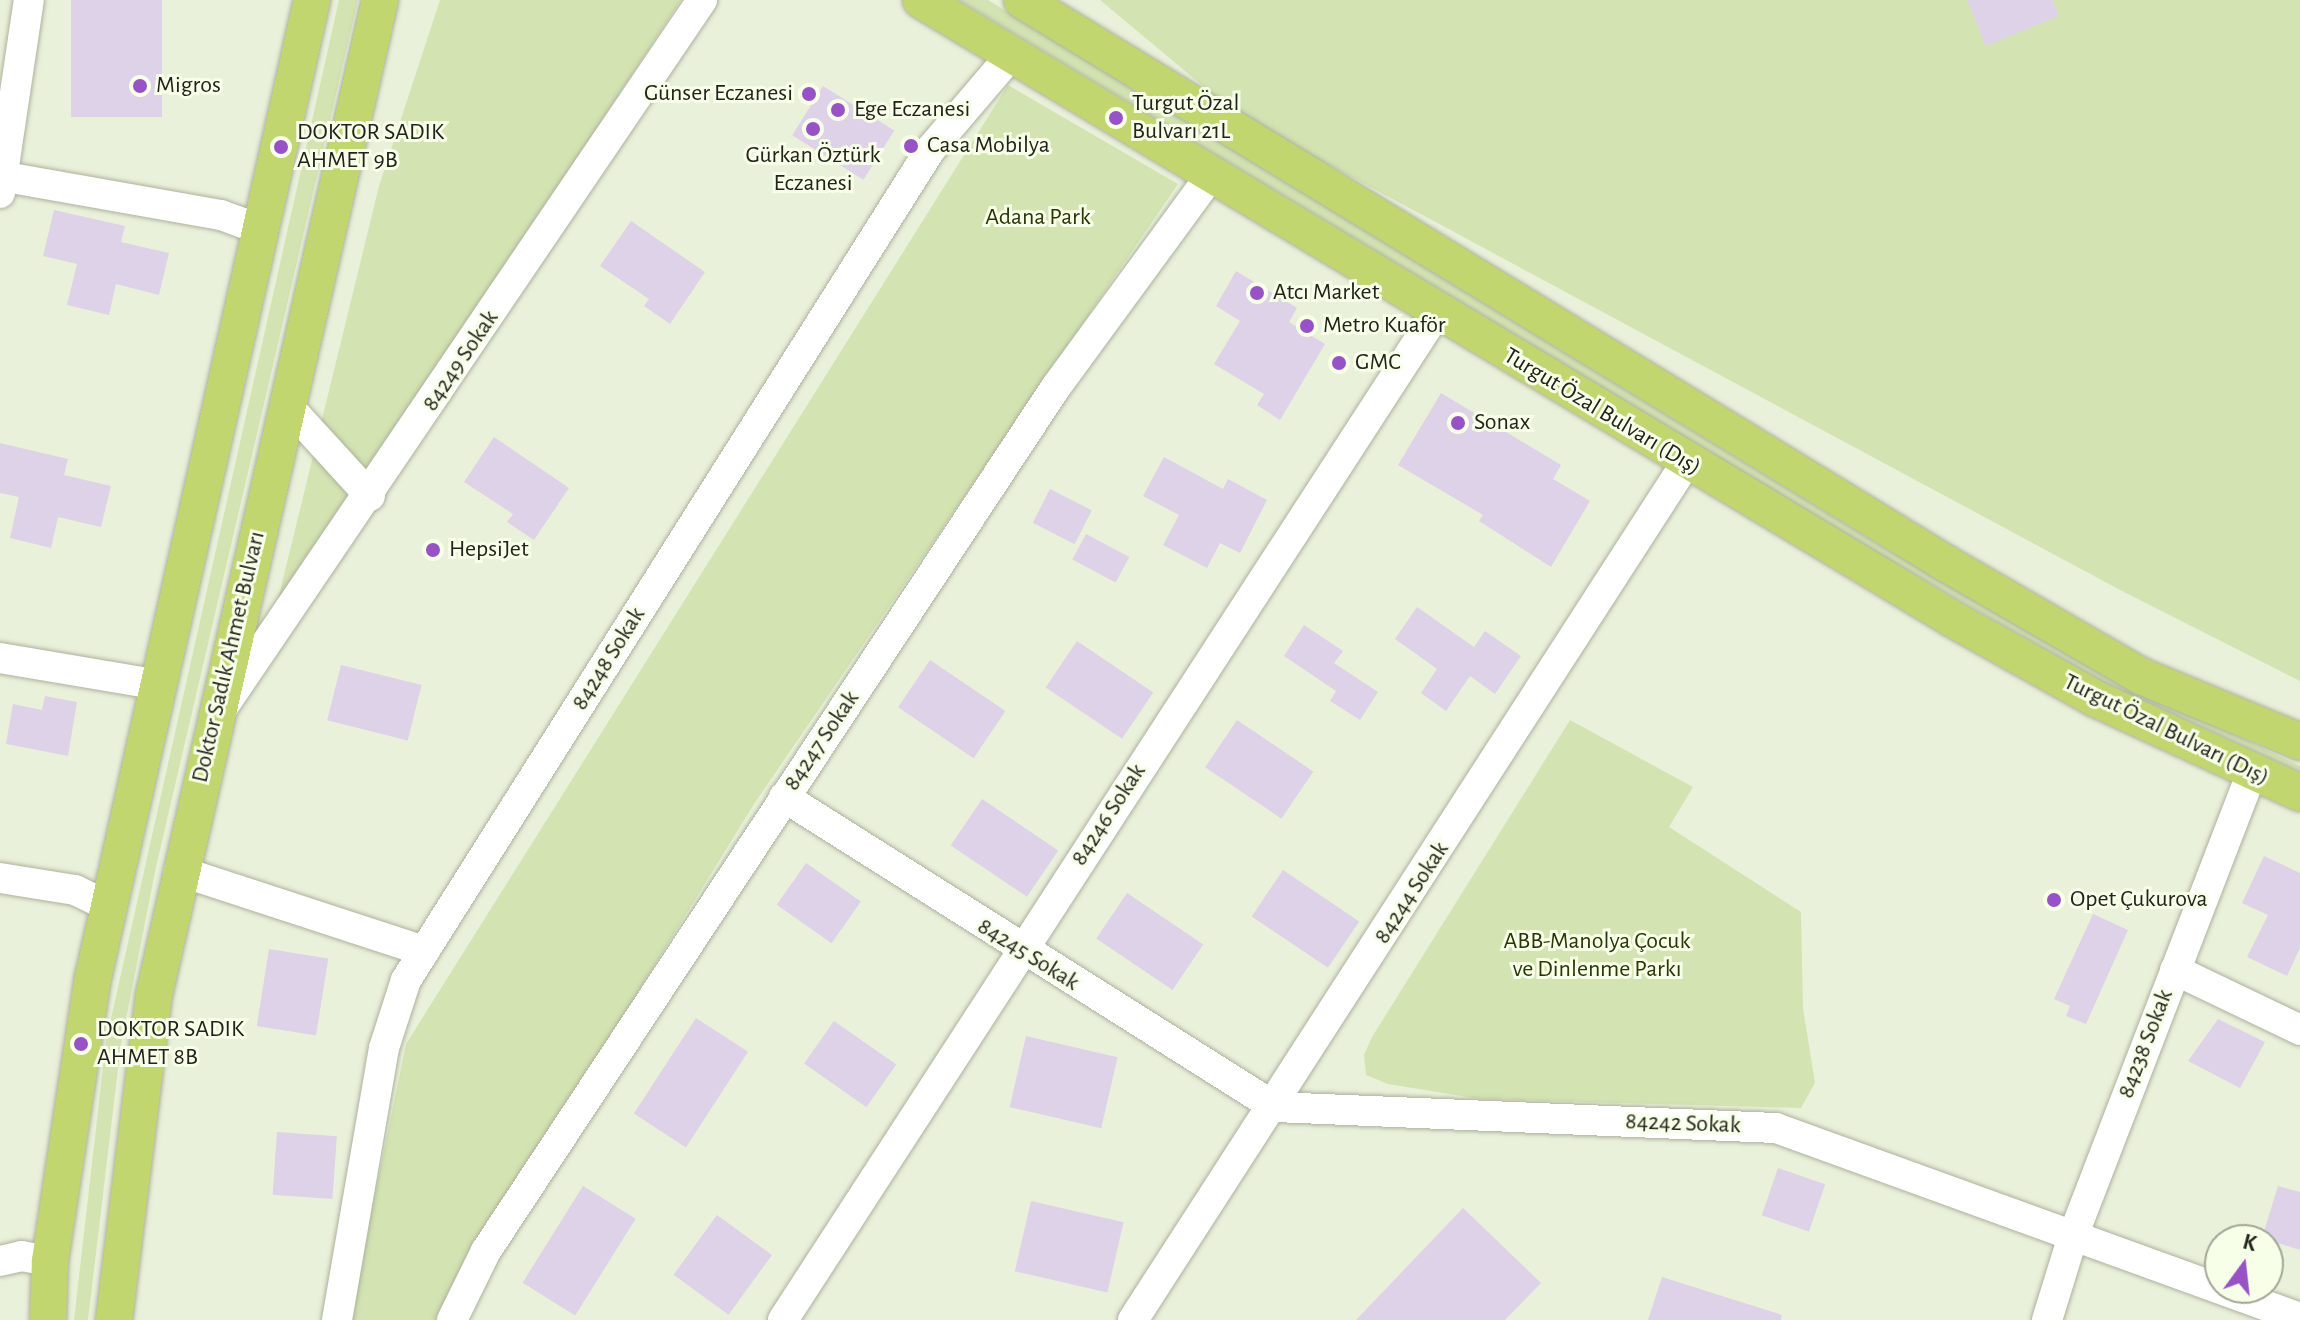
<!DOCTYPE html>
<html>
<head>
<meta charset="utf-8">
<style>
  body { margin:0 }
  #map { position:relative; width:2300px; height:1320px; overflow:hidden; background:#eaf1db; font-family:"Alegreya Sans",sans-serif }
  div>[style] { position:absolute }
  .green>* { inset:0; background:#d4e3b2 }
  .building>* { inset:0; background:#ddd2e7; transform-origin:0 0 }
  .roads { filter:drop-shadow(0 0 2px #abb29d) drop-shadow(0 0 2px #abb29d) }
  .minor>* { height:30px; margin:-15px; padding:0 15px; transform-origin:15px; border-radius:15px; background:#fff }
  .major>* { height:36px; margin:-18px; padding:0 18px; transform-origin:18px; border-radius:18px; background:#c2d670 }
  .dots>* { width:22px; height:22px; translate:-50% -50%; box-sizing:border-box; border:4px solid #f7ffe8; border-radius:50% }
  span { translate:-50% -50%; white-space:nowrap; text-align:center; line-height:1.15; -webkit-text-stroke:6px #f7ffe8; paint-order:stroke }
  .poi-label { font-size:24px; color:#21241c }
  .left { translate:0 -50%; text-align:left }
  .right { translate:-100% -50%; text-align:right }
  .park-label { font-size:24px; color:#2b3607 }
  .street-label { font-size:24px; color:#21241c }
  .north { position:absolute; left:2204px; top:1224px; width:80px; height:80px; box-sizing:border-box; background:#f7ffe8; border:2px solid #a1a796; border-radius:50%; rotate:15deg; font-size:22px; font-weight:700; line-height:32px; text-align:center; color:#21241c }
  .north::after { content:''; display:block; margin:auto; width:28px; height:36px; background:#9752c6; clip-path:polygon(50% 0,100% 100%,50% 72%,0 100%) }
</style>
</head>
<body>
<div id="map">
  <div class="green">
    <i style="clip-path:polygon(339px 0,358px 0,156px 867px,121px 1044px,88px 1320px,74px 1320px,106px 1041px)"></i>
    <i style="clip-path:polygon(440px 0,681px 0,273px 620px,379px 186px)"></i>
    <i style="clip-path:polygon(959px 0,988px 0,1879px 545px,2105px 674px,2300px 766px,2300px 772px,2101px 681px,1874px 551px)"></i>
    <i style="clip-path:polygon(1100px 0,2300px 0,2300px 681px,2122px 591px,1240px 117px)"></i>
    <i style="clip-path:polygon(1008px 85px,1178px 184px,754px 804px,481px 1247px,452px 1320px,349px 1320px,406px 1044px)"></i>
    <i style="clip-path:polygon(1570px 720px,1693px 787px,1669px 827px,1801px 912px,1803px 1008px,1815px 1083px,1801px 1108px,1480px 1099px,1388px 1084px,1366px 1075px,1364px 1055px,1372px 1037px)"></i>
  </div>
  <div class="building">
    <i style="left:71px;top:0;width:91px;height:117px"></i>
    <i style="clip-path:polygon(1967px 0,2052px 0,2059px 16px,1986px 46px)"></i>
    <i style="left:823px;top:86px;width:84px;height:58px;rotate:32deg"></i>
    <i style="clip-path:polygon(54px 210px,125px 226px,121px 242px,169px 253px,159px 295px,116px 284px,109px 315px,67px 305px,77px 264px,43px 256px)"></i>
    <i style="clip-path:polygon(631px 221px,705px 272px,670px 324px,644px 306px,649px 299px,600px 266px)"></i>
    <i style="clip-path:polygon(1236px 271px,1297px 308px,1289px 322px,1325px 344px,1280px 420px,1257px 405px,1264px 394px,1214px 364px,1240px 321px,1216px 306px)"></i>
    <i style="clip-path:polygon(1441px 393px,1561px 465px,1553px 479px,1590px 501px,1551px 567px,1479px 521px,1483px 515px,1398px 465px)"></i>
    <i style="clip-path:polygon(494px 437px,569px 488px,534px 540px,507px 522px,513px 514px,464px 482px)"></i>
    <i style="clip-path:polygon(0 443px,68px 459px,64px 475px,111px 486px,101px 527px,58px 517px,51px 548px,10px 538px,19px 497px,0 493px)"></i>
    <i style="clip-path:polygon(1164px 457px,1223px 489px,1228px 479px,1267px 500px,1240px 553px,1220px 543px,1207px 568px,1163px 545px,1179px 515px,1143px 496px)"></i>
    <i style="left:1050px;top:489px;width:47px;height:38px;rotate:27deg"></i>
    <i style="left:1086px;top:534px;width:49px;height:29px;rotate:28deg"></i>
    <i style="clip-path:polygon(1417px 607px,1474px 647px,1485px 631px,1521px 656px,1495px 694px,1470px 676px,1446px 711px,1421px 693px,1437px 669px,1395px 639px)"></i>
    <i style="clip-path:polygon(1304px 625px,1343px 651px,1334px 663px,1378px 692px,1360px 720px,1330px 701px,1336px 691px,1284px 656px)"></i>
    <i style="left:1077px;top:641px;width:92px;height:56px;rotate:34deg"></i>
    <i style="left:930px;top:660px;width:91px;height:57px;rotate:34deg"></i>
    <i style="left:341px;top:665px;width:83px;height:57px;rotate:14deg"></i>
    <i style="clip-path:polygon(45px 696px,77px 702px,68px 756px,6px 744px,13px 704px,42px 710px)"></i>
    <i style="left:1237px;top:720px;width:92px;height:57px;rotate:34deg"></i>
    <i style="left:982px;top:799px;width:92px;height:56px;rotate:34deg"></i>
    <i style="clip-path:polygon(2264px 856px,2300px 873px,2300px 948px,2287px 976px,2247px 957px,2268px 915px,2242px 903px)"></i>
    <i style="left:806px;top:863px;width:67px;height:51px;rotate:35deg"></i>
    <i style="left:1283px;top:870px;width:92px;height:56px;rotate:34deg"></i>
    <i style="left:1127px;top:893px;width:92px;height:55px;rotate:34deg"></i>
    <i style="clip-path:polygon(2093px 914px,2128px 930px,2086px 1024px,2066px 1016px,2070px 1006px,2054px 999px)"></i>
    <i style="left:269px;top:949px;width:60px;height:78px;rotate:9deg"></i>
    <i style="left:696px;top:1018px;width:62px;height:114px;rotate:33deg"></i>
    <i style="clip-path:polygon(2218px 1019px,2265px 1042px,2240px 1088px,2188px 1061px)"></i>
    <i style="left:834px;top:1021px;width:76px;height:52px;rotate:35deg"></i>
    <i style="left:1026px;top:1036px;width:94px;height:73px;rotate:13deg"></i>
    <i style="left:277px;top:1132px;width:60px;height:63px;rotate:4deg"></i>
    <i style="left:1778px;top:1168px;width:50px;height:50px;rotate:19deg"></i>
    <i style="left:583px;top:1186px;width:62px;height:114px;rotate:32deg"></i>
    <i style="clip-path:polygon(2278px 1186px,2300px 1192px,2300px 1250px,2262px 1238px)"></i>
    <i style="left:1031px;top:1201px;width:95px;height:72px;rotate:13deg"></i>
    <i style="clip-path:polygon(1463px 1208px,1541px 1283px,1505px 1320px,1356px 1320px)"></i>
    <i style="left:717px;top:1215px;width:68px;height:74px;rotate:36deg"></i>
    <i style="clip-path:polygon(1662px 1277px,1782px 1315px,1781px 1320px,1648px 1320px)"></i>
  </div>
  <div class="roads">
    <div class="minor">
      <i style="left:0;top:176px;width:224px;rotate:10deg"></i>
      <i style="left:221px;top:215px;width:44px;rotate:20.1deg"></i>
      <i style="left:0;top:193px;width:195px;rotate:-81.5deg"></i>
      <i style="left:287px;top:405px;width:123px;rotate:47.6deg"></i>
      <i style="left:0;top:658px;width:162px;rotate:9.6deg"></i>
      <i style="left:221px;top:710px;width:858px;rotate:-55.88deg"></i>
      <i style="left:784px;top:797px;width:581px;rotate:32.27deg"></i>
      <i style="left:1275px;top:1107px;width:501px;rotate:2.4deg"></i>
      <i style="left:1776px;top:1128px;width:557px;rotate:19.93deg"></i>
      <i style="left:179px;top:871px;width:258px;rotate:18.1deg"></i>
      <i style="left:0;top:878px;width:76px;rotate:9.1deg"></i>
      <i style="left:75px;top:890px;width:39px;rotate:26deg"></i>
      <i style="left:2175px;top:970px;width:139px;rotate:25.6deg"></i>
      <i style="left:0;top:1261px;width:22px;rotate:-13deg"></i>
      <i style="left:21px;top:1256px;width:29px;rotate:10deg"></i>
      <i style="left:337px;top:1320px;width:276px;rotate:-80.2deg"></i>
      <i style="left:384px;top:1048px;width:71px;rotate:-72.1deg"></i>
      <i style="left:406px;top:980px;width:982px;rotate:-57.73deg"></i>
      <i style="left:930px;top:150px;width:126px;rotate:-49.5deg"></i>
      <i style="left:452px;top:1320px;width:77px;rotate:-63.8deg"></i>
      <i style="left:486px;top:1251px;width:1035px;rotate:-56.59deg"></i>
      <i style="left:1056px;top:387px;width:263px;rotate:-53.8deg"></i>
      <i style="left:783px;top:1320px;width:1202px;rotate:-57.02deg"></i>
      <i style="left:1133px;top:1320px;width:1020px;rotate:-57.17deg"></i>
      <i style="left:2047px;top:1320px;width:88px;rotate:-72.8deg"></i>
      <i style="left:2073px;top:1236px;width:498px;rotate:-68.9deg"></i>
    </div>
    <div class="major">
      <i style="left:921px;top:0;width:1201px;rotate:30.96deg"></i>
      <i style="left:1951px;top:618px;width:166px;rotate:29.2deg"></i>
      <i style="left:2096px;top:699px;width:225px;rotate:24.7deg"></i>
      <i style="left:1022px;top:0;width:1083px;rotate:31.37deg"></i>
      <i style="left:1947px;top:564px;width:224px;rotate:30deg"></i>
      <i style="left:2141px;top:676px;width:172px;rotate:22.5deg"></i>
      <i style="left:48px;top:1320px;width:59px;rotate:-88.1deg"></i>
      <i style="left:50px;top:1261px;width:286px;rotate:-81.4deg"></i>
      <i style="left:93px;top:978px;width:1002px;rotate:-77.38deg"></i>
      <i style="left:114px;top:1320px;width:327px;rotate:-83deg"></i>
      <i style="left:154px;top:995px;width:1020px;rotate:-77.2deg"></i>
    </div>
  </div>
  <div class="dots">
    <i style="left:140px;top:86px;background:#9752c6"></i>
    <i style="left:809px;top:94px;background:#9752c6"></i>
    <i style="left:838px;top:110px;background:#9752c6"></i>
    <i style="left:1116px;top:118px;background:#9752c6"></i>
    <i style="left:813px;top:129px;background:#9752c6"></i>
    <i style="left:911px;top:146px;background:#9752c6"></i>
    <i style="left:281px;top:147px;background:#9752c6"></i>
    <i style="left:1257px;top:293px;background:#9752c6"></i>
    <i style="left:1307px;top:326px;background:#9752c6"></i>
    <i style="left:1339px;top:363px;background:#9752c6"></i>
    <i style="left:1458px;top:423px;background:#9752c6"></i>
    <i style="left:433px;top:550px;background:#9752c6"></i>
    <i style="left:2054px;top:900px;background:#9752c6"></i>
    <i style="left:81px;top:1044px;background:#9752c6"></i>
  </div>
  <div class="poi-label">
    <span class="left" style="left:156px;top:86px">Migros</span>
    <span class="right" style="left:793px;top:94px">Günser Eczanesi</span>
    <span class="left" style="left:1132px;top:118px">Turgut Özal<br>Bulvarı 21L</span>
    <span class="left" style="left:854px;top:110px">Ege Eczanesi</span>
    <span class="left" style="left:297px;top:147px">DOKTOR SADIK<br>AHMET 9B</span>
    <span class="left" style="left:927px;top:146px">Casa Mobilya</span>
    <span style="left:813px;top:170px">Gürkan Öztürk<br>Eczanesi</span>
    <span class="left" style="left:1273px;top:293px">Atcı Market</span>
    <span class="left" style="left:1323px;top:326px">Metro Kuaför</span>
    <span class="left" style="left:1355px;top:363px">GMC</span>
    <span class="left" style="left:1474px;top:423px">Sonax</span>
    <span class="left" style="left:449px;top:550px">HepsiJet</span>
    <span class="left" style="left:2070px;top:900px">Opet Çukurova</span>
    <span class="left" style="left:97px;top:1044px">DOKTOR SADIK<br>AHMET 8B</span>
  </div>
  <div class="park-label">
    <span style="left:1038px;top:218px">Adana Park</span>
    <span style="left:1597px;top:956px">ABB-Manolya Çocuk<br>ve Dinlenme Parkı</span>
  </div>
  <div class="street-label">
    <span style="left:461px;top:361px;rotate:-56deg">84249 Sokak</span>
    <span style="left:1602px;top:412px;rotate:31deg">Turgut Özal Bulvarı (Dış)</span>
    <span style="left:229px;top:657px;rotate:-77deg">Doktor Sadık Ahmet Bulvarı</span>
    <span style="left:609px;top:659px;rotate:-58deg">84248 Sokak</span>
    <span style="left:2166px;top:730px;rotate:26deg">Turgut Özal Bulvarı (Dış)</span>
    <span style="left:822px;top:741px;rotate:-56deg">84247 Sokak</span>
    <span style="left:1109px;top:815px;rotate:-57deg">84246 Sokak</span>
    <span style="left:1412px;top:893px;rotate:-57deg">84244 Sokak</span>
    <span style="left:1028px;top:955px;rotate:32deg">84245 Sokak</span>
    <span style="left:2146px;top:1044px;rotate:-69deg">84238 Sokak</span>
    <span style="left:1683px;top:1124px;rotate:2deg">84242 Sokak</span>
  </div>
  <div class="north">K</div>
</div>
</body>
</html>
